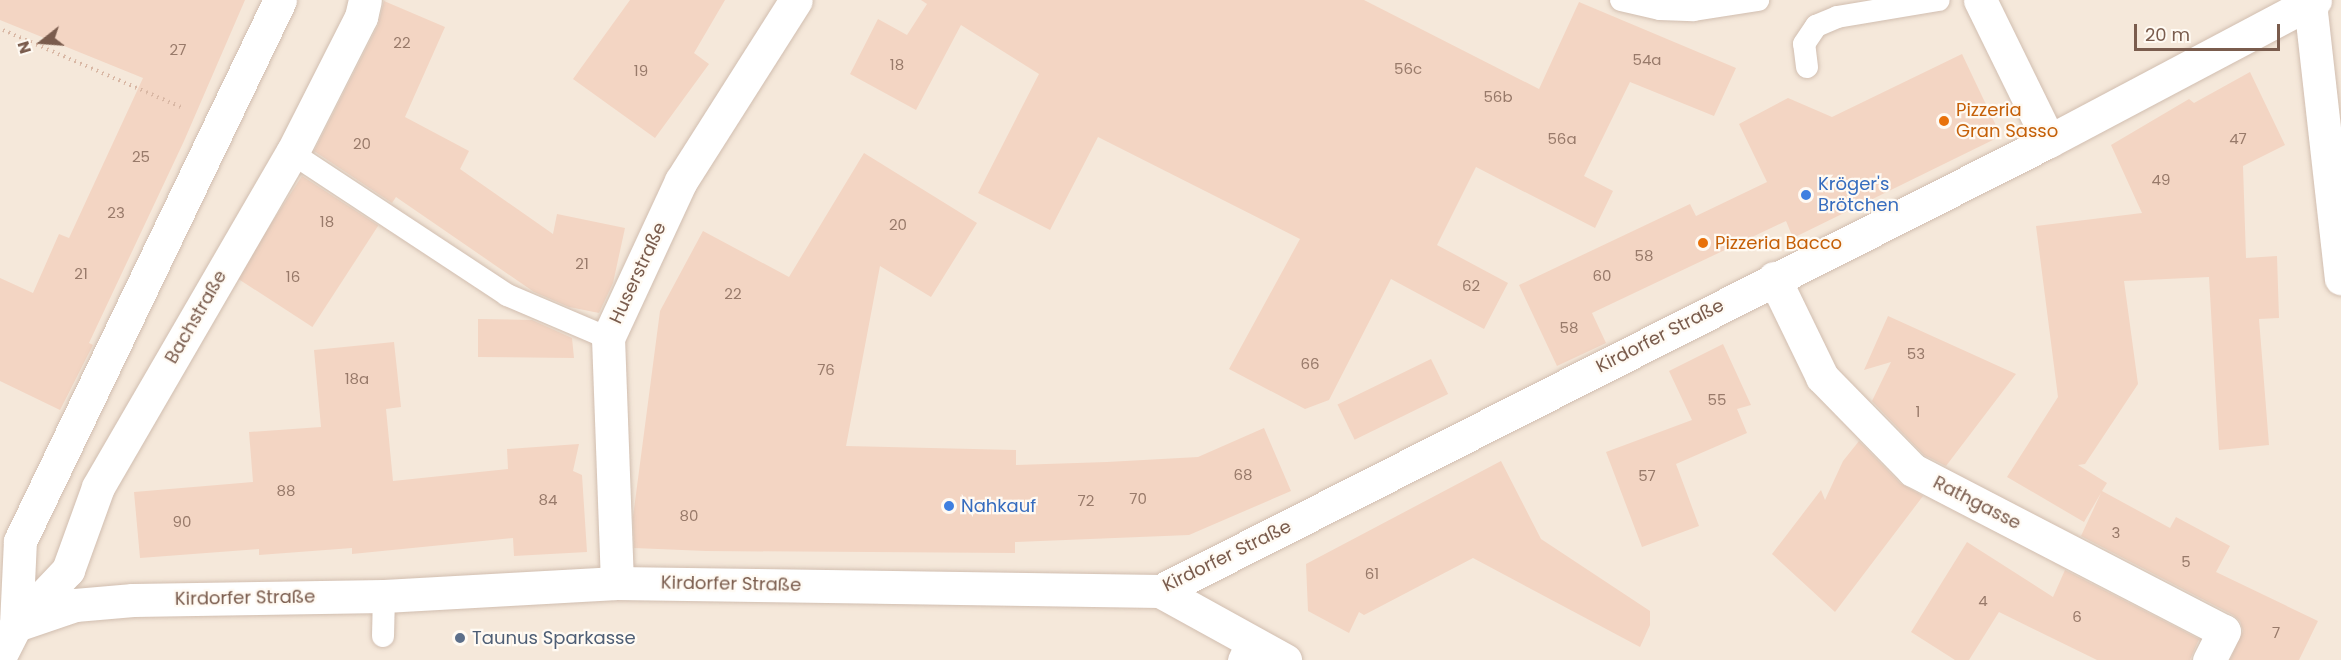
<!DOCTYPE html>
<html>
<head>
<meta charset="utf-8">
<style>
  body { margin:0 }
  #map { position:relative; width:2341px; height:660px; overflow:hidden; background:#fdf6ec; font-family:Poppins,sans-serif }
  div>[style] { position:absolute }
  .residential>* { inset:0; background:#f5e8da; transform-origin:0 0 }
  .building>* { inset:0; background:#f3d5c3; transform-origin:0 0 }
  .path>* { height:4px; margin-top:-2px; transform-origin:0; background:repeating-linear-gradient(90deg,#d9b8a5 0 1.5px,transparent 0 6px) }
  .roads { filter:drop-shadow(0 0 2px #d1beb0) drop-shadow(0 0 2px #d1beb0) }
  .service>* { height:22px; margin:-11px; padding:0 11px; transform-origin:11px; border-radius:11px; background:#fff }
  .minor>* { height:33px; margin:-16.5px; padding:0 16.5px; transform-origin:16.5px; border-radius:16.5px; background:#fff }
  .dots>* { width:16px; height:16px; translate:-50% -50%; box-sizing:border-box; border:3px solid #fffaf3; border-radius:50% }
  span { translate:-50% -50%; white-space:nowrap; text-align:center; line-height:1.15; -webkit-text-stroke:4.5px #fffaf3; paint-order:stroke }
  .number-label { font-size:15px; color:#987a6a }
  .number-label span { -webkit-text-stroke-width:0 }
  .food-label { font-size:18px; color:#c56008 }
  .left { translate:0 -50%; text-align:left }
  .shop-label { font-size:18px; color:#366cbe }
  .street-label { font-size:18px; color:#7a5c4d }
  .service-label { font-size:18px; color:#4e5e75 }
  .north { position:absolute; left:12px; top:12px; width:60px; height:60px; -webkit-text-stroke:4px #fffaf3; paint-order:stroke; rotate:253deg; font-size:16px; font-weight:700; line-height:24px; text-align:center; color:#7a5c4d }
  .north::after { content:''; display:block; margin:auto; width:21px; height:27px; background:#7a5c4d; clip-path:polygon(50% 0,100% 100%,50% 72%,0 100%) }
  .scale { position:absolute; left:2134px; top:24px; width:146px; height:27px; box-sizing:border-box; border:3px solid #7a5c4d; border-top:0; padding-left:8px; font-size:18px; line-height:21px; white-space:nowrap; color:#7a5c4d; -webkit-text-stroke:4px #fffaf3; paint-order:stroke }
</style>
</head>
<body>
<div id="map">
  <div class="residential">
    <i style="left:0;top:0;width:2341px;height:660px"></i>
  </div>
  <div class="building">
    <i style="clip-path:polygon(0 0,245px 0,184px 141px,89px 343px,93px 345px,60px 410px,0 381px,0 278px,33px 293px,59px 234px,69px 238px,143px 78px,0 20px)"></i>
    <i style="clip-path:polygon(630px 0,725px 0,694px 53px,709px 64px,655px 138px,573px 79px)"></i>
    <i style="clip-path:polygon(921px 0,1364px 0,1539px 89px,1579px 2px,1736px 68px,1714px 116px,1630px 82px,1584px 176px,1613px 191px,1595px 228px,1476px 167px,1437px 245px,1508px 283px,1484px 329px,1391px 279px,1329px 400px,1305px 409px,1229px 369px,1300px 239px,1098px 137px,1050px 230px,978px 193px,1039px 74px,961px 25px,916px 110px,850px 74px,878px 19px,907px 35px,927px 4px)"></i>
    <i style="clip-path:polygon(384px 1px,445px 27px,405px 117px,469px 151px,460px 169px,553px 234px,557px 214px,625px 228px,613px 283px,599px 313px,569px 307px,534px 292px,396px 197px,392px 203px,314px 151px,378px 25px)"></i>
    <i style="clip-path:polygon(1962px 54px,2001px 136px,1793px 238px,1786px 221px,1592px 313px,1606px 343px,1557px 366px,1519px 285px,1690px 204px,1696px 216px,1767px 182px,1739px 124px,1788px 98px,1832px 117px)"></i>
    <i style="clip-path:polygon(2250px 72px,2285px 145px,2243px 166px,2246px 258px,2277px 256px,2279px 318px,2259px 319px,2269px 445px,2219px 450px,2209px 277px,2124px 281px,2138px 384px,2085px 464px,2078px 465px,2107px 483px,2102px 491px,2170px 528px,2176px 517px,2230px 546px,2216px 572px,2318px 621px,2299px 660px,2230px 660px,2243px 631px,2240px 621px,2233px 615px,2081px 536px,2101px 493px,2084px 522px,2007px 477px,2058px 397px,2036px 226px,2142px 213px,2111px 145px,2189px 99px,2194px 103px)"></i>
    <i style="clip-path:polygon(864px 153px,977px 223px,931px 297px,880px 266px,846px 446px,1016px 450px,1016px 465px,1107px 462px,1198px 457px,1264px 428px,1291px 491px,1189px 535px,1015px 542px,1015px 553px,706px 551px,634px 548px,633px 517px,660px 311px,703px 231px,789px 277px)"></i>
    <i style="left:302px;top:176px;width:91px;height:121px;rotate:33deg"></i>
    <i style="clip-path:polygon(1888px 316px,2016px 374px,1946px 466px,1924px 455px,1872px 401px,1891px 362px,1864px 370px)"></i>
    <i style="clip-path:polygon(478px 319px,532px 320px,572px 338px,574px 358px,478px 357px)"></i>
    <i style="clip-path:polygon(394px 342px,401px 407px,386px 409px,393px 481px,508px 469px,507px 449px,579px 444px,573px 471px,582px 475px,587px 552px,514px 556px,513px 538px,352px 554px,352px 548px,259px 555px,259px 549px,140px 558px,134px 492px,253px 482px,249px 432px,321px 427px,314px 350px)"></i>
    <i style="clip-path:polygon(1723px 344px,1751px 405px,1737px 409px,1747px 433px,1676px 464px,1699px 526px,1642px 547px,1606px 452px,1692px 420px,1669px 371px)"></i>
    <i style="left:1431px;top:359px;width:39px;height:104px;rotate:64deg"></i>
    <i style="clip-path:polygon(1859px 441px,1900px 483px,1923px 496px,1835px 612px,1772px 554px,1821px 490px,1825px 500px,1843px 461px)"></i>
    <i style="clip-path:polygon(1501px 461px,1541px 539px,1650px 611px,1650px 625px,1640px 647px,1473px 558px,1364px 615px,1359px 612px,1349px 633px,1308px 611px,1306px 564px)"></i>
    <i style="clip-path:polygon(1967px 542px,2053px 597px,2065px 570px,2199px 639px,2190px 660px,2097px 660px,1999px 612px,1969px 660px,1955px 660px,1911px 632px)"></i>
  </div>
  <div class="path">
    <i style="left:3px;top:30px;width:196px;rotate:23.4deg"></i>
  </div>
  <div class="roads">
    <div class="service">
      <i style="left:1621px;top:0;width:40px;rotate:13deg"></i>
      <i style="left:1660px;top:9px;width:34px;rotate:2deg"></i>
      <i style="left:1694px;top:10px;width:65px;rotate:-8.9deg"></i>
      <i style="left:1807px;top:67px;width:23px;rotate:-97deg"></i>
      <i style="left:1804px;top:44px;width:22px;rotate:-56deg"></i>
      <i style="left:1816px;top:26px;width:23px;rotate:-23deg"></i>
      <i style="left:1837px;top:17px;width:103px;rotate:-9.5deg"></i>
      <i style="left:292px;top:153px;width:258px;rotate:33.4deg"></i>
      <i style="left:507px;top:295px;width:110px;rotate:23.1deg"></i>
      <i style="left:383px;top:636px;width:40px;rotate:-88.6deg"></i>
      <i style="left:1239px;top:660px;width:22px;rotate:-66deg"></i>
    </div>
    <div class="minor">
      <i style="left:1980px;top:0;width:157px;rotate:63.9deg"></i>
      <i style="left:2310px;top:3px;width:277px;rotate:83.6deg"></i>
      <i style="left:1774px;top:278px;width:110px;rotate:64.1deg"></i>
      <i style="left:1822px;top:377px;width:130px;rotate:45.6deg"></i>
      <i style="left:1913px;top:470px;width:350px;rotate:27.4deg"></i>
      <i style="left:2224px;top:631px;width:33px;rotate:117deg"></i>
      <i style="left:617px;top:583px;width:245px;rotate:-92.1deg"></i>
      <i style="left:608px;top:338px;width:173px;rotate:-65.1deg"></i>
      <i style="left:681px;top:181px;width:214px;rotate:-57.6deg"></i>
      <i style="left:1160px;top:591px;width:143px;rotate:28.9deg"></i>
      <i style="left:16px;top:625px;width:62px;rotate:-18.7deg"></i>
      <i style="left:75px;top:605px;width:58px;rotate:-4.9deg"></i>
      <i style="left:133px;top:600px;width:251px;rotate:-0.9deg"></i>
      <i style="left:384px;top:596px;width:233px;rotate:-3.2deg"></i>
      <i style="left:617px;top:583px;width:543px;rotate:0.84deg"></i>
      <i style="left:1160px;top:591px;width:996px;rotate:-26.85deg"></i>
      <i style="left:2049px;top:141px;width:301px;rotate:-27.9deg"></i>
      <i style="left:16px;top:625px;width:84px;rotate:-87.3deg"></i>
      <i style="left:20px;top:541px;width:600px;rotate:-64.33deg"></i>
      <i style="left:0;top:656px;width:35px;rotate:-63deg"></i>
      <i style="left:16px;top:625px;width:76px;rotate:-46.6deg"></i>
      <i style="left:68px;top:570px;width:88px;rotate:-70.1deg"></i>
      <i style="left:98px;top:487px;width:386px;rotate:-59.9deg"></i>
      <i style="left:292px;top:153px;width:153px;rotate:-63.1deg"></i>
      <i style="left:361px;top:17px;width:17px;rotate:-77deg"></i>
    </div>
  </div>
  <div class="dots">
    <i style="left:1944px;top:121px;background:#e8710a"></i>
    <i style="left:1806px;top:195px;background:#3f7fe0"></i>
    <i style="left:1703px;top:243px;background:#e8710a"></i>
    <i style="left:949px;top:506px;background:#3f7fe0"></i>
    <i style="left:460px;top:638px;background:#5c6f8a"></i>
  </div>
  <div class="number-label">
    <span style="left:402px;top:43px">22</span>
    <span style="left:178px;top:50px">27</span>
    <span style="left:1647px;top:60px">54a</span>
    <span style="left:897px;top:65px">18</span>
    <span style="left:1408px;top:69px">56c</span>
    <span style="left:641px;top:71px">19</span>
    <span style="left:1498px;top:97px">56b</span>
    <span style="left:1562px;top:139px">56a</span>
    <span style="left:2238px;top:139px">47</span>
    <span style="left:362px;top:144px">20</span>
    <span style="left:141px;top:157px">25</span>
    <span style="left:2161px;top:180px">49</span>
    <span style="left:116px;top:213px">23</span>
    <span style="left:327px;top:222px">18</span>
    <span style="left:898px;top:225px">20</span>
    <span style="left:1644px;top:256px">58</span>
    <span style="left:582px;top:264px">21</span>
    <span style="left:81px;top:274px">21</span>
    <span style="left:1602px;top:276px">60</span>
    <span style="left:293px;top:277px">16</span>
    <span style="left:1471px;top:286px">62</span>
    <span style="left:733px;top:294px">22</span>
    <span style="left:1569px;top:328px">58</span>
    <span style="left:1916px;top:354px">53</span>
    <span style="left:1310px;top:364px">66</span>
    <span style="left:826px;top:370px">76</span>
    <span style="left:357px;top:379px">18a</span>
    <span style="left:1717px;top:400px">55</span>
    <span style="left:1918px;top:412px">1</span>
    <span style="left:1243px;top:475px">68</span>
    <span style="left:1647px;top:476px">57</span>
    <span style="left:286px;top:491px">88</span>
    <span style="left:1138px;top:499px">70</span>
    <span style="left:548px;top:500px">84</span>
    <span style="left:1086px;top:501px">72</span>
    <span style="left:689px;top:516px">80</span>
    <span style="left:182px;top:522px">90</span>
    <span style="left:2116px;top:533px">3</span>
    <span style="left:2186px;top:562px">5</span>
    <span style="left:1372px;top:574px">61</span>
    <span style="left:1983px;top:601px">4</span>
    <span style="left:2077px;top:617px">6</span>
    <span style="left:2276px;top:633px">7</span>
  </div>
  <div class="food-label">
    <span class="left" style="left:1956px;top:121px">Pizzeria<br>Gran Sasso</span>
    <span class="left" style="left:1715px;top:243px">Pizzeria Bacco</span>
  </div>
  <div class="shop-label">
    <span class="left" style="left:1818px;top:195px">Kröger's<br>Brötchen</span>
    <span class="left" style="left:961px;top:506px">Nahkauf</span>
  </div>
  <div class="street-label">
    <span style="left:638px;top:273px;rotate:-65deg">Huserstraße</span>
    <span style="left:196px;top:317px;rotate:-60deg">Bachstraße</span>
    <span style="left:1660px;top:336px;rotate:-27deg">Kirdorfer Straße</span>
    <span style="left:1977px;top:503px;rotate:27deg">Rathgasse</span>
    <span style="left:1227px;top:556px;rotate:-26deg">Kirdorfer Straße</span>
    <span style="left:731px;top:584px;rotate:1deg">Kirdorfer Straße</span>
    <span style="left:245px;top:598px;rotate:-1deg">Kirdorfer Straße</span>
  </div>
  <div class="service-label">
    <span class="left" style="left:472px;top:638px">Taunus Sparkasse</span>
  </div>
  <div class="north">N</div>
  <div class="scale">20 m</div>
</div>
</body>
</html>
